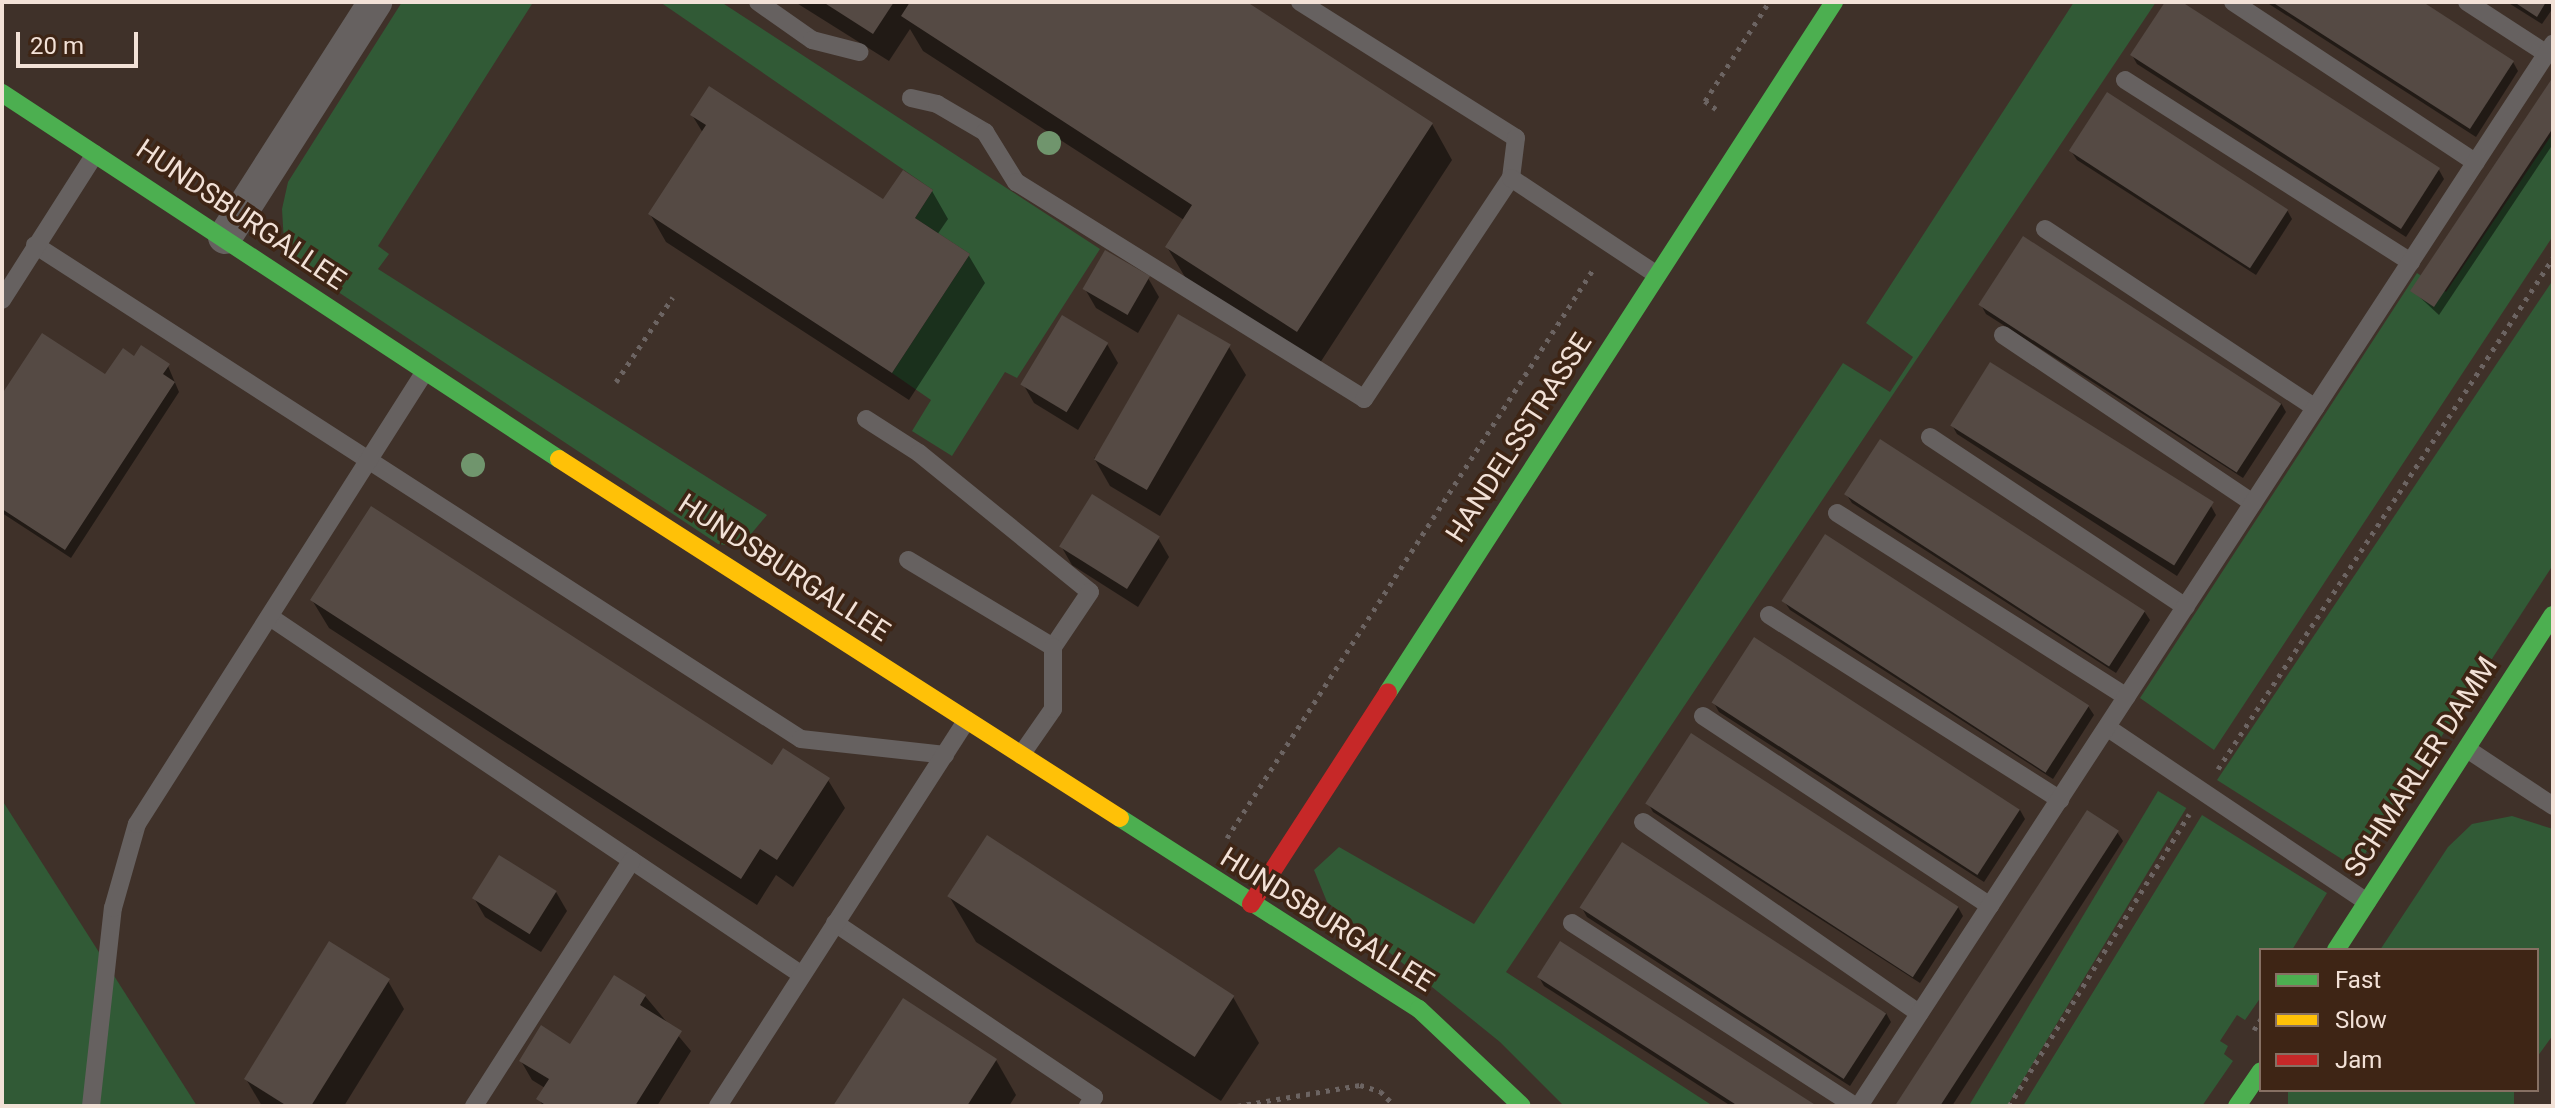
<!DOCTYPE html>
<html>
<head>
<meta charset="utf-8">
<style>
  body { margin:0 }
  #map { position:relative; width:2555px; height:1108px; overflow:hidden; background:#3f3129; font-family:Roboto,sans-serif }
  div>[style] { position:absolute }
  .green>* { inset:0; background:#315a36; transform-origin:0 0 }
  .shadow>* { inset:0; background:#0007 }
  .building>* { inset:0; background:#554a44; transform-origin:0 0 }
  .path>* { height:5px; margin-top:-2.5px; transform-origin:0; background:repeating-linear-gradient(90deg,#6c6462 0 4px,transparent 0 10px) }
  .lane>* { height:18px; margin:-9px; padding:0 9px; transform-origin:9px; border-radius:9px; background:#666160 }
  .street>* { height:34px; margin:-17px; padding:0 17px; transform-origin:17px; border-radius:17px; background:#666160 }
  .fast>* { height:18px; margin:-9px; padding:0 9px; transform-origin:9px; border-radius:9px; background:#4caf50 }
  .slow>* { height:18px; margin:-9px; padding:0 9px; transform-origin:9px; border-radius:9px; background:#ffc107 }
  .jam>* { height:18px; margin:-9px; padding:0 9px; transform-origin:9px; border-radius:9px; background:#c62828 }
  .trees>* { width:24px; height:24px; margin:-12px; border-radius:50%; background:#70956d }
  span { translate:-50% -50%; white-space:nowrap; text-align:center; line-height:1.15; -webkit-text-stroke:7px #3e2515; paint-order:stroke }
  .street-label { font-size:28px; color:#f2e1d7 }
  .frame { position:absolute; inset:0; border:4px solid #f2e1d7; pointer-events:none }
  .legend { position:absolute; left:2259px; top:948px; width:280px; height:144px; box-sizing:border-box; background:#3e2515; border:2px solid #867063; margin:0; padding:10px 14px; list-style:none; font-size:24px; color:#f2e1d7 }
  .legend li { display:flex; align-items:center; gap:16px; height:40px }
  .legend b { width:40px; border:2px solid #867063 }
  .scale { position:absolute; left:16px; top:32px; width:122px; height:36px; box-sizing:border-box; border:4px solid #f2e1d7; border-top:0; padding-left:10px; font-size:24px; line-height:28px; white-space:nowrap; color:#f2e1d7; -webkit-text-stroke:6px #3e2515; paint-order:stroke }
</style>
</head>
<body>
<div id="map">
  <div class="green">
    <i style="clip-path:polygon(402px 2px,532px 4px,378px 246px,389px 254px,378px 269px,767px 515px,746px 540px,734px 546px,718px 544px,296px 264px,284px 243px,282px 209px,288px 182px)"></i>
    <i style="clip-path:polygon(660px 2px,721px 2px,1100px 249px,1017px 378px,1005px 372px,952px 456px,912px 431px,931px 400px,892px 373px,970px 254px,915px 218px,933px 190px)"></i>
    <i style="clip-path:polygon(2074px 2px,2156px 2px,1506px 972px,1713px 1106px,1564px 1106px,1500px 1042px,1327px 902px,1314px 870px,1339px 847px,1474px 924px,1843px 363px,1890px 392px,1913px 357px,1866px 323px)"></i>
    <i style="clip-path:polygon(2553px 133px,2553px 236px,2214px 750px,2140px 698px,2417px 273px,2446px 292px)"></i>
    <i style="clip-path:polygon(2553px 280px,2553px 565px,2356px 868px,2217px 780px)"></i>
    <i style="left:2158px;top:791px;width:33px;height:376px;rotate:31deg"></i>
    <i style="clip-path:polygon(2px 800px,197px 1106px,2px 1106px)"></i>
    <i style="clip-path:polygon(2202px 815px,2327px 893px,2292px 950px,2261px 950px,2261px 997px,2245px 1020px,2237px 1015px,2220px 1041px,2228px 1046px,2224px 1054px,2233px 1061px,2202px 1106px,2023px 1106px)"></i>
    <i style="clip-path:polygon(2512px 816px,2553px 829px,2553px 1035px,2537px 1057px,2537px 950px,2380px 950px,2448px 847px,2472px 824px)"></i>
    <i style="left:2288px;top:1090px;width:226px;height:20px"></i>
  </div>
  <div class="shadow">
    <i style="clip-path:polygon(795px 2px,1243px 2px,1432px 124px,1452px 160px,1318px 366px,1188px 282px,1167px 247px,1184px 220px,923px 51px,910px 29px,889px 61px)"></i>
    <i style="clip-path:polygon(2167px 2px,2178px 2px,2439px 170px,2444px 179px,2406px 237px,2137px 64px,2132px 55px)"></i>
    <i style="clip-path:polygon(2266px 2px,2419px 2px,2513px 62px,2518px 71px,2476px 137px)"></i>
    <i style="clip-path:polygon(2507px 2px,2553px 2px,2553px 8px,2542px 24px)"></i>
    <i style="clip-path:polygon(2553px 80px,2553px 144px,2439px 315px,2413px 291px)"></i>
    <i style="clip-path:polygon(692px 115px,884px 202px,932px 191px,948px 219px,937px 235px,969px 256px,985px 283px,909px 400px,666px 242px,650px 214px,703px 133px)"></i>
    <i style="clip-path:polygon(2071px 151px,2287px 210px,2292px 219px,2256px 275px,2077px 160px)"></i>
    <i style="clip-path:polygon(1148px 278px,1159px 297px,1138px 333px,1096px 308px,1085px 289px)"></i>
    <i style="clip-path:polygon(1981px 305px,2281px 403px,2286px 412px,2243px 478px,1986px 314px)"></i>
    <i style="clip-path:polygon(1107px 344px,1118px 363px,1078px 430px,1034px 403px,1023px 384px)"></i>
    <i style="clip-path:polygon(1229px 347px,1246px 375px,1160px 516px,1110px 486px,1094px 458px)"></i>
    <i style="clip-path:polygon(135px 358px,168px 366px,179px 392px,71px 558px,2px 513px,2px 398px,106px 377px)"></i>
    <i style="clip-path:polygon(1952px 425px,2211px 506px,2216px 515px,2177px 576px,1957px 434px)"></i>
    <i style="clip-path:polygon(1846px 494px,2144px 611px,2150px 620px,2116px 673px,1852px 503px)"></i>
    <i style="clip-path:polygon(1158px 538px,1169px 557px,1138px 607px,1072px 565px,1061px 546px)"></i>
    <i style="clip-path:polygon(312px 600px,772px 768px,828px 780px,845px 808px,793px 887px,776px 875px,757px 905px,329px 628px)"></i>
    <i style="clip-path:polygon(1784px 601px,2088px 706px,2094px 715px,2053px 779px,1790px 610px)"></i>
    <i style="clip-path:polygon(1714px 703px,2020px 810px,2025px 819px,1984px 882px,1719px 712px)"></i>
    <i style="clip-path:polygon(1648px 803px,1958px 907px,1963px 916px,1920px 983px,1653px 812px)"></i>
    <i style="clip-path:polygon(2117px 832px,2123px 841px,1952px 1106px,1898px 1106px)"></i>
    <i style="clip-path:polygon(556px 892px,567px 911px,541px 952px,485px 917px,474px 898px)"></i>
    <i style="clip-path:polygon(949px 896px,1233px 997px,1259px 1043px,1221px 1101px,976px 942px)"></i>
    <i style="clip-path:polygon(1582px 908px,1886px 1013px,1891px 1022px,1850px 1086px,1587px 917px)"></i>
    <i style="clip-path:polygon(1539px 977px,1813px 1106px,1731px 1106px,1544px 986px)"></i>
    <i style="clip-path:polygon(388px 981px,404px 1009px,344px 1106px,262px 1106px,246px 1079px)"></i>
    <i style="clip-path:polygon(645px 996px,691px 1051px,657px 1106px,543px 1106px,539px 1099px,545px 1088px,532px 1080px,521px 1061px,571px 1046px)"></i>
    <i style="clip-path:polygon(996px 1060px,1016px 1095px,1009px 1106px,835px 1106px)"></i>
  </div>
  <div class="building">
    <i style="clip-path:polygon(823px 2px,894px 2px,873px 34px)"></i>
    <i style="clip-path:polygon(910px 2px,1247px 2px,1433px 123px,1297px 332px,1165px 247px,1192px 205px,901px 16px)"></i>
    <i style="clip-path:polygon(2165px 2px,2182px 2px,2440px 168px,2401px 229px,2130px 55px)"></i>
    <i style="clip-path:polygon(2272px 2px,2423px 2px,2514px 61px,2470px 129px)"></i>
    <i style="clip-path:polygon(2514px 2px,2546px 2px,2537px 17px)"></i>
    <i style="clip-path:polygon(2553px 77px,2553px 128px,2434px 307px,2410px 291px)"></i>
    <i style="clip-path:polygon(709px 86px,883px 199px,903px 170px,933px 190px,915px 218px,970px 254px,892px 373px,648px 214px,706px 125px,690px 115px)"></i>
    <i style="left:2107px;top:92px;width:216px;height:70px;rotate:33deg"></i>
    <i style="left:2023px;top:236px;width:308px;height:82px;rotate:33deg"></i>
    <i style="left:1105px;top:250px;width:52px;height:45px;rotate:30deg"></i>
    <i style="left:1178px;top:314px;width:61px;height:168px;rotate:30deg"></i>
    <i style="left:1062px;top:315px;width:54px;height:81px;rotate:31deg"></i>
    <i style="clip-path:polygon(42px 333px,105px 374px,123px 348px,134px 356px,141px 345px,170px 364px,163px 374px,175px 382px,65px 550px,2px 509px,2px 394px)"></i>
    <i style="left:1990px;top:362px;width:264px;height:75px;rotate:32deg"></i>
    <i style="left:1880px;top:439px;width:316px;height:66px;rotate:33deg"></i>
    <i style="left:1092px;top:494px;width:80px;height:62px;rotate:32deg"></i>
    <i style="clip-path:polygon(371px 506px,772px 765px,783px 748px,830px 778px,777px 860px,760px 849px,741px 879px,310px 600px)"></i>
    <i style="left:1825px;top:534px;width:315px;height:80px;rotate:33deg"></i>
    <i style="left:1754px;top:637px;width:317px;height:78px;rotate:33deg"></i>
    <i style="left:1691px;top:733px;width:319px;height:84px;rotate:33deg"></i>
    <i style="left:2087px;top:810px;width:38px;height:352px;rotate:33deg"></i>
    <i style="left:987px;top:835px;width:295px;height:73px;rotate:33deg"></i>
    <i style="left:1622px;top:842px;width:315px;height:78px;rotate:33deg"></i>
    <i style="left:499px;top:855px;width:68px;height:51px;rotate:32deg"></i>
    <i style="clip-path:polygon(329px 941px,390px 979px,311px 1106px,287px 1106px,244px 1079px)"></i>
    <i style="clip-path:polygon(1560px 941px,1817px 1106px,1738px 1106px,1537px 977px)"></i>
    <i style="clip-path:polygon(614px 975px,646px 995px,640px 1005px,682px 1031px,635px 1106px,547px 1106px,536px 1099px,549px 1079px,519px 1061px,541px 1025px,570px 1044px)"></i>
    <i style="clip-path:polygon(903px 998px,997px 1059px,967px 1106px,833px 1106px)"></i>
  </div>
  <div class="path">
    <i style="left:1716px;top:109px;width:14px;rotate:-144deg"></i>
    <i style="left:1705px;top:101px;width:118px;rotate:-57.1deg"></i>
    <i style="left:616px;top:382px;width:102px;rotate:-56.2deg"></i>
    <i style="left:2218px;top:769px;width:611px;rotate:-56.75deg"></i>
    <i style="left:1227px;top:838px;width:678px;rotate:-57.22deg"></i>
    <i style="left:2254px;top:1030px;width:13px;rotate:-58deg"></i>
    <i style="left:1237px;top:1106px;width:125px;rotate:-9.7deg"></i>
    <i style="left:1360px;top:1085px;width:21px;rotate:17deg"></i>
    <i style="left:1380px;top:1091px;width:21px;rotate:45deg"></i>
    <i style="left:2009px;top:1106px;width:343px;rotate:-58.3deg"></i>
  </div>
  <div class="lane">
    <i style="left:758px;top:2px;width:66px;rotate:35.1deg"></i>
    <i style="left:812px;top:40px;width:49px;rotate:14.3deg"></i>
    <i style="left:1300px;top:2px;width:255px;rotate:32.2deg"></i>
    <i style="left:1516px;top:138px;width:40px;rotate:97.1deg"></i>
    <i style="left:2233px;top:2px;width:291px;rotate:33.5deg"></i>
    <i style="left:2467px;top:2px;width:95px;rotate:33deg"></i>
    <i style="left:2125px;top:80px;width:339px;rotate:32.5deg"></i>
    <i style="left:911px;top:98px;width:27px;rotate:13deg"></i>
    <i style="left:937px;top:104px;width:56px;rotate:30.3deg"></i>
    <i style="left:985px;top:132px;width:59px;rotate:58.2deg"></i>
    <i style="left:1016px;top:182px;width:410px;rotate:31.9deg"></i>
    <i style="left:1364px;top:399px;width:265px;rotate:-56.4deg"></i>
    <i style="left:1511px;top:178px;width:175px;rotate:33.6deg"></i>
    <i style="left:2045px;top:229px;width:324px;rotate:33.5deg"></i>
    <i style="left:35px;top:245px;width:911px;rotate:32.82deg"></i>
    <i style="left:801px;top:739px;width:145px;rotate:6.3deg"></i>
    <i style="left:2px;top:300px;width:173px;rotate:-57.5deg"></i>
    <i style="left:2003px;top:335px;width:301px;rotate:33.9deg"></i>
    <i style="left:866px;top:419px;width:63px;rotate:32.7deg"></i>
    <i style="left:919px;top:453px;width:220px;rotate:39.1deg"></i>
    <i style="left:1090px;top:592px;width:66px;rotate:123.9deg"></i>
    <i style="left:1053px;top:647px;width:169px;rotate:-149deg"></i>
    <i style="left:1930px;top:437px;width:307px;rotate:33.6deg"></i>
    <i style="left:1837px;top:513px;width:343px;rotate:32.4deg"></i>
    <i style="left:1769px;top:615px;width:345px;rotate:32.4deg"></i>
    <i style="left:270px;top:617px;width:641px;rotate:33.94deg"></i>
    <i style="left:1703px;top:716px;width:344px;rotate:33.5deg"></i>
    <i style="left:2108px;top:728px;width:312px;rotate:33.9deg"></i>
    <i style="left:2467px;top:749px;width:103px;rotate:33.5deg"></i>
    <i style="left:1021px;top:755px;width:56px;rotate:-55.2deg"></i>
    <i style="left:1053px;top:709px;width:62px;rotate:-90deg"></i>
    <i style="left:1643px;top:822px;width:336px;rotate:34.7deg"></i>
    <i style="left:835px;top:923px;width:312px;rotate:33.9deg"></i>
    <i style="left:1094px;top:1097px;width:11px;rotate:124deg"></i>
    <i style="left:1572px;top:923px;width:337px;rotate:32.9deg"></i>
    <i style="left:91px;top:1106px;width:199px;rotate:-83.7deg"></i>
    <i style="left:113px;top:908px;width:87px;rotate:-74.1deg"></i>
    <i style="left:137px;top:824px;width:535px;rotate:-57.53deg"></i>
    <i style="left:474px;top:1106px;width:292px;rotate:-57.3deg"></i>
    <i style="left:718px;top:1106px;width:459px;rotate:-57.2deg"></i>
    <i style="left:1859px;top:1106px;width:1269px;rotate:-56.84deg"></i>
  </div>
  <div class="street">
    <i style="left:225px;top:237px;width:279px;rotate:-57.4deg"></i>
  </div>
  <div class="fast">
    <i style="left:2px;top:93px;width:666px;rotate:33.31deg"></i>
    <i style="left:1388px;top:692px;width:822px;rotate:-57.12deg"></i>
    <i style="left:1120px;top:818px;width:355px;rotate:32.6deg"></i>
    <i style="left:1419px;top:1009px;width:141px;rotate:43.3deg"></i>
    <i style="left:2336px;top:950px;width:399px;rotate:-57.1deg"></i>
    <i style="left:2237px;top:1106px;width:42px;rotate:-55.6deg"></i>
  </div>
  <div class="slow">
    <i style="left:559px;top:459px;width:666px;rotate:32.62deg"></i>
  </div>
  <div class="jam">
    <i style="left:1251px;top:904px;width:252px;rotate:-57.1deg"></i>
  </div>
  <div class="trees">
    <i style="left:1049px;top:143px"></i>
    <i style="left:473px;top:465px"></i>
  </div>
  <div class="street-label">
    <span style="left:241px;top:215px;rotate:34deg">HUNDSBURGALLEE</span>
    <span style="left:1519px;top:438px;rotate:-57deg">HANDELSSTRASSE</span>
    <span style="left:784px;top:568px;rotate:33deg">HUNDSBURGALLEE</span>
    <span style="left:2421px;top:767px;rotate:-57deg">SCHMARLER DAMM</span>
    <span style="left:1327px;top:920px;rotate:32deg">HUNDSBURGALLEE</span>
  </div>
  <div class="frame"></div>
  <ul class="legend">
  <li><b style="height:10px;background:#4caf50"></b>Fast</li>
  <li><b style="height:10px;background:#ffc107"></b>Slow</li>
  <li><b style="height:10px;background:#c62828"></b>Jam</li>
  </ul>
  <div class="scale">20 m</div>
</div>
</body>
</html>
